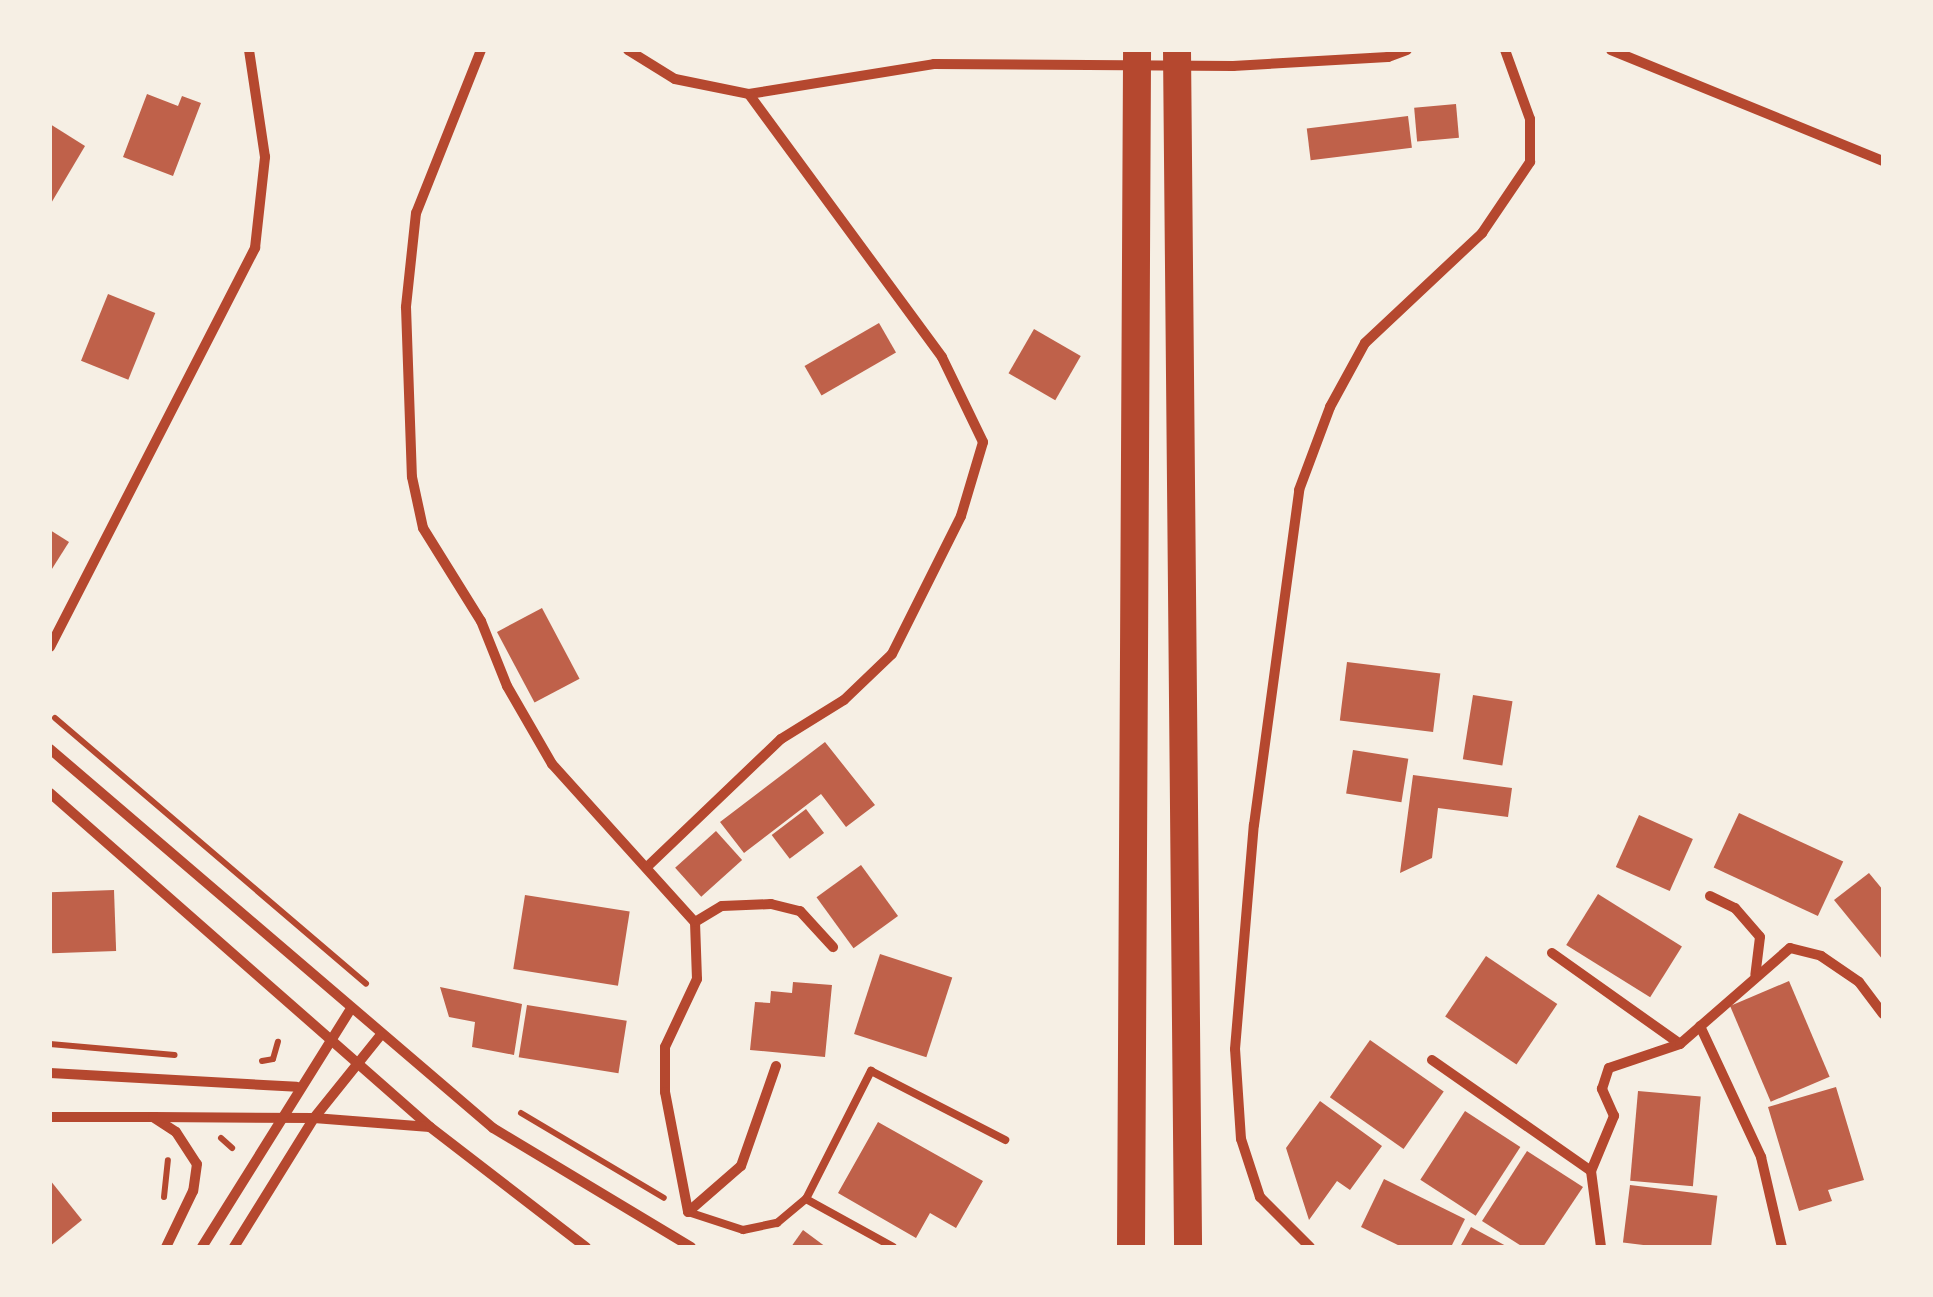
<!DOCTYPE html>
<html>
<head>
<meta charset="utf-8">
<style>
  body { margin:0 }
  #map { position:relative; width:1933px; height:1297px; overflow:hidden; background:#f6efe4; font-family:"Roboto Condensed",sans-serif }
  div>[style] { position:absolute }
  .building>* { inset:0; background:#bf614a; transform-origin:0 0 }
  .path>* { height:6px; margin:-3px; padding:0 3px; transform-origin:3px; border-radius:3px; background:#b5482f }
  .service>* { height:8px; margin:-4px; padding:0 4px; transform-origin:4px; border-radius:4px; background:#b5482f }
  .minor>* { height:10px; margin:-5px; padding:0 5px; transform-origin:5px; border-radius:5px; background:#b5482f }
  .trunk>* { height:28px; margin:-14px; padding:0 14px; transform-origin:14px; border-radius:14px; background:#b5482f }
  span { translate:-50% -50%; white-space:nowrap; text-align:center; line-height:1.15; -webkit-text-stroke:8px #f6efe4; paint-order:stroke }
  .frame { position:absolute; inset:0; border:52px solid #f6efe4; pointer-events:none }
</style>
</head>
<body>
<div id="map">
  <div class="building">
    <i style="clip-path:polygon(147px 94px,178px 106px,182px 96px,201px 103px,173px 176px,123px 157px)"></i>
    <i style="left:1456px;top:104px;width:34px;height:42px;rotate:85deg"></i>
    <i style="left:1408px;top:116px;width:32px;height:102px;rotate:83deg"></i>
    <i style="clip-path:polygon(50px 124px,85px 146px,50px 205px)"></i>
    <i style="left:108px;top:294px;width:51px;height:72px;rotate:22deg"></i>
    <i style="left:879px;top:323px;width:34px;height:86px;rotate:60deg"></i>
    <i style="left:1034px;top:329px;width:54px;height:51px;rotate:30deg"></i>
    <i style="clip-path:polygon(50px 530px,69px 542px,50px 572px)"></i>
    <i style="left:542px;top:608px;width:80px;height:51px;rotate:62deg"></i>
    <i style="left:1347px;top:662px;width:94px;height:59px;rotate:7deg"></i>
    <i style="left:1473px;top:695px;width:40px;height:65px;rotate:9deg"></i>
    <i style="clip-path:polygon(825px 742px,875px 805px,846px 827px,821px 794px,744px 853px,720px 822px)"></i>
    <i style="left:1353px;top:750px;width:56px;height:44px;rotate:9deg"></i>
    <i style="clip-path:polygon(1413px 775px,1512px 788px,1508px 817px,1438px 808px,1432px 858px,1400px 873px)"></i>
    <i style="left:806px;top:809px;width:30px;height:43px;rotate:53deg"></i>
    <i style="left:1739px;top:813px;width:115px;height:60px;rotate:25deg"></i>
    <i style="left:1639px;top:815px;width:59px;height:57px;rotate:24deg"></i>
    <i style="left:716px;top:831px;width:39px;height:55px;rotate:48deg"></i>
    <i style="left:861px;top:865px;width:63px;height:55px;rotate:54deg"></i>
    <i style="clip-path:polygon(1869px 873px,1883px 890px,1883px 960px,1834px 900px)"></i>
    <i style="left:114px;top:890px;width:61px;height:64px;rotate:88deg"></i>
    <i style="left:1598px;top:894px;width:99px;height:60px;rotate:32deg"></i>
    <i style="left:525px;top:895px;width:106px;height:75px;rotate:9deg"></i>
    <i style="left:880px;top:954px;width:76px;height:84px;rotate:18deg"></i>
    <i style="left:1486px;top:956px;width:86px;height:73px;rotate:34deg"></i>
    <i style="left:1789px;top:981px;width:104px;height:64px;rotate:67deg"></i>
    <i style="clip-path:polygon(793px 982px,832px 985px,825px 1057px,750px 1050px,755px 1002px,770px 1003px,771px 991px,792px 993px)"></i>
    <i style="clip-path:polygon(440px 987px,522px 1004px,514px 1055px,472px 1047px,475px 1022px,449px 1017px)"></i>
    <i style="left:527px;top:1005px;width:101px;height:53px;rotate:9deg"></i>
    <i style="left:1370px;top:1040px;width:90px;height:70px;rotate:35deg"></i>
    <i style="clip-path:polygon(1836px 1087px,1864px 1180px,1828px 1190px,1832px 1201px,1799px 1211px,1768px 1107px)"></i>
    <i style="left:1638px;top:1091px;width:63px;height:90px;rotate:5deg"></i>
    <i style="clip-path:polygon(1320px 1101px,1382px 1146px,1350px 1190px,1337px 1181px,1309px 1220px,1286px 1148px)"></i>
    <i style="left:1465px;top:1111px;width:66px;height:82px;rotate:33deg"></i>
    <i style="clip-path:polygon(878px 1122px,983px 1181px,956px 1228px,930px 1213px,916px 1238px,838px 1193px)"></i>
    <i style="clip-path:polygon(1527px 1151px,1583px 1187px,1543px 1247px,1523px 1247px,1482px 1221px)"></i>
    <i style="clip-path:polygon(1384px 1179px,1465px 1219px,1451px 1247px,1402px 1247px,1361px 1227px)"></i>
    <i style="clip-path:polygon(50px 1180px,82px 1220px,50px 1246px)"></i>
    <i style="left:1630px;top:1185px;width:88px;height:58px;rotate:7deg"></i>
    <i style="clip-path:polygon(1471px 1227px,1508px 1247px,1460px 1247px)"></i>
    <i style="clip-path:polygon(803px 1230px,826px 1247px,791px 1247px)"></i>
  </div>
  <div class="path">
    <i style="left:55px;top:718px;width:409px;rotate:40.5deg"></i>
    <i style="left:50px;top:1044px;width:125px;rotate:5deg"></i>
    <i style="left:262px;top:1061px;width:11px;rotate:-10deg"></i>
    <i style="left:273px;top:1059px;width:18px;rotate:-74deg"></i>
    <i style="left:521px;top:1113px;width:166px;rotate:30.7deg"></i>
    <i style="left:221px;top:1138px;width:15px;rotate:42deg"></i>
    <i style="left:164px;top:1197px;width:37px;rotate:-84deg"></i>
  </div>
  <div class="service">
    <i style="left:806px;top:1199px;width:99px;rotate:28.9deg"></i>
    <i style="left:688px;top:1212px;width:58px;rotate:18.1deg"></i>
    <i style="left:743px;top:1230px;width:35px;rotate:-12deg"></i>
    <i style="left:777px;top:1223px;width:38px;rotate:-40deg"></i>
    <i style="left:806px;top:1199px;width:144px;rotate:-63.1deg"></i>
    <i style="left:871px;top:1071px;width:151px;rotate:27.2deg"></i>
  </div>
  <div class="minor">
    <i style="left:481px;top:50px;width:175px;rotate:111.7deg"></i>
    <i style="left:416px;top:213px;width:95px;rotate:96.1deg"></i>
    <i style="left:406px;top:307px;width:170px;rotate:88deg"></i>
    <i style="left:412px;top:477px;width:52px;rotate:77.8deg"></i>
    <i style="left:423px;top:528px;width:110px;rotate:58.1deg"></i>
    <i style="left:481px;top:621px;width:70px;rotate:68.2deg"></i>
    <i style="left:507px;top:686px;width:90px;rotate:60deg"></i>
    <i style="left:552px;top:764px;width:213px;rotate:47.9deg"></i>
    <i style="left:695px;top:922px;width:57px;rotate:88deg"></i>
    <i style="left:697px;top:979px;width:75px;rotate:115.2deg"></i>
    <i style="left:665px;top:1047px;width:45px;rotate:90deg"></i>
    <i style="left:665px;top:1092px;width:122px;rotate:79.1deg"></i>
    <i style="left:688px;top:1212px;width:70px;rotate:-41deg"></i>
    <i style="left:741px;top:1166px;width:106px;rotate:-70.7deg"></i>
    <i style="left:628px;top:50px;width:55px;rotate:31.7deg"></i>
    <i style="left:675px;top:79px;width:76px;rotate:11.5deg"></i>
    <i style="left:749px;top:94px;width:187px;rotate:-9.2deg"></i>
    <i style="left:934px;top:64px;width:299px;rotate:0.4deg"></i>
    <i style="left:1233px;top:66px;width:155px;rotate:-3.3deg"></i>
    <i style="left:1388px;top:57px;width:20px;rotate:-20deg"></i>
    <i style="left:1611px;top:50px;width:294px;rotate:22.2deg"></i>
    <i style="left:50px;top:647px;width:449px;rotate:-62.8deg"></i>
    <i style="left:255px;top:248px;width:92px;rotate:-83.7deg"></i>
    <i style="left:265px;top:157px;width:108px;rotate:-98.5deg"></i>
    <i style="left:50px;top:749px;width:583px;rotate:40.55deg"></i>
    <i style="left:493px;top:1128px;width:231px;rotate:31deg"></i>
    <i style="left:50px;top:793px;width:506px;rotate:41.31deg"></i>
    <i style="left:648px;top:866px;width:184px;rotate:-43.7deg"></i>
    <i style="left:781px;top:739px;width:74px;rotate:-31.8deg"></i>
    <i style="left:844px;top:700px;width:66px;rotate:-43.8deg"></i>
    <i style="left:892px;top:654px;width:154px;rotate:-63.4deg"></i>
    <i style="left:961px;top:516px;width:77px;rotate:-73.4deg"></i>
    <i style="left:983px;top:442px;width:94px;rotate:-115.8deg"></i>
    <i style="left:942px;top:357px;width:326px;rotate:-126.3deg"></i>
    <i style="left:1710px;top:896px;width:28px;rotate:26deg"></i>
    <i style="left:1735px;top:908px;width:38px;rotate:49deg"></i>
    <i style="left:1760px;top:937px;width:38px;rotate:97deg"></i>
    <i style="left:695px;top:922px;width:31px;rotate:-31deg"></i>
    <i style="left:722px;top:906px;width:49px;rotate:-2.3deg"></i>
    <i style="left:771px;top:904px;width:30px;rotate:14deg"></i>
    <i style="left:800px;top:911px;width:49px;rotate:47.5deg"></i>
    <i style="left:1552px;top:953px;width:157px;rotate:35.4deg"></i>
    <i style="left:1700px;top:1026px;width:145px;rotate:65deg"></i>
    <i style="left:1761px;top:1157px;width:92px;rotate:76.9deg"></i>
    <i style="left:1432px;top:1060px;width:194px;rotate:34.9deg"></i>
    <i style="left:50px;top:1073px;width:247px;rotate:3.2deg"></i>
    <i style="left:50px;top:1117px;width:103px"></i>
    <i style="left:153px;top:1117px;width:27px;rotate:33deg"></i>
    <i style="left:176px;top:1132px;width:38px;rotate:57deg"></i>
    <i style="left:197px;top:1164px;width:27px;rotate:98deg"></i>
    <i style="left:193px;top:1191px;width:62px;rotate:115.7deg"></i>
    <i style="left:153px;top:1117px;width:161px;rotate:0.4deg"></i>
    <i style="left:314px;top:1118px;width:116px;rotate:4.4deg"></i>
    <i style="left:430px;top:1127px;width:197px;rotate:37.6deg"></i>
    <i style="left:202px;top:1247px;width:279px;rotate:-58deg"></i>
    <i style="left:234px;top:1247px;width:152px;rotate:-58.2deg"></i>
    <i style="left:314px;top:1118px;width:105px;rotate:-51.2deg"></i>
    <i style="left:1310px;top:1247px;width:71px;rotate:-135deg"></i>
    <i style="left:1260px;top:1197px;width:61px;rotate:-108.1deg"></i>
    <i style="left:1241px;top:1139px;width:90px;rotate:-93.8deg"></i>
    <i style="left:1235px;top:1049px;width:225px;rotate:-85.2deg"></i>
    <i style="left:1254px;top:825px;width:338px;rotate:-82.3deg"></i>
    <i style="left:1299px;top:490px;width:89px;rotate:-69.5deg"></i>
    <i style="left:1330px;top:407px;width:73px;rotate:-61.3deg"></i>
    <i style="left:1365px;top:343px;width:161px;rotate:-43.2deg"></i>
    <i style="left:1482px;top:233px;width:86px;rotate:-55.9deg"></i>
    <i style="left:1530px;top:162px;width:43px;rotate:-90deg"></i>
    <i style="left:1530px;top:119px;width:73px;rotate:-109.9deg"></i>
    <i style="left:1601px;top:1247px;width:77px;rotate:-97.5deg"></i>
    <i style="left:1591px;top:1171px;width:60px;rotate:-67.3deg"></i>
    <i style="left:1614px;top:1116px;width:30px;rotate:-114deg"></i>
    <i style="left:1602px;top:1089px;width:22px;rotate:-72deg"></i>
    <i style="left:1609px;top:1068px;width:75px;rotate:-18.7deg"></i>
    <i style="left:1680px;top:1044px;width:146px;rotate:-41.1deg"></i>
    <i style="left:1790px;top:948px;width:32px;rotate:14deg"></i>
    <i style="left:1821px;top:956px;width:46px;rotate:34.4deg"></i>
    <i style="left:1859px;top:982px;width:40px;rotate:53deg"></i>
  </div>
  <div class="trunk">
    <i style="left:1177px;top:50px;width:1197px;rotate:89.47deg"></i>
    <i style="left:1131px;top:1247px;width:1197px;rotate:-89.71deg"></i>
  </div>
  <div class="frame"></div>
</div>
</body>
</html>
